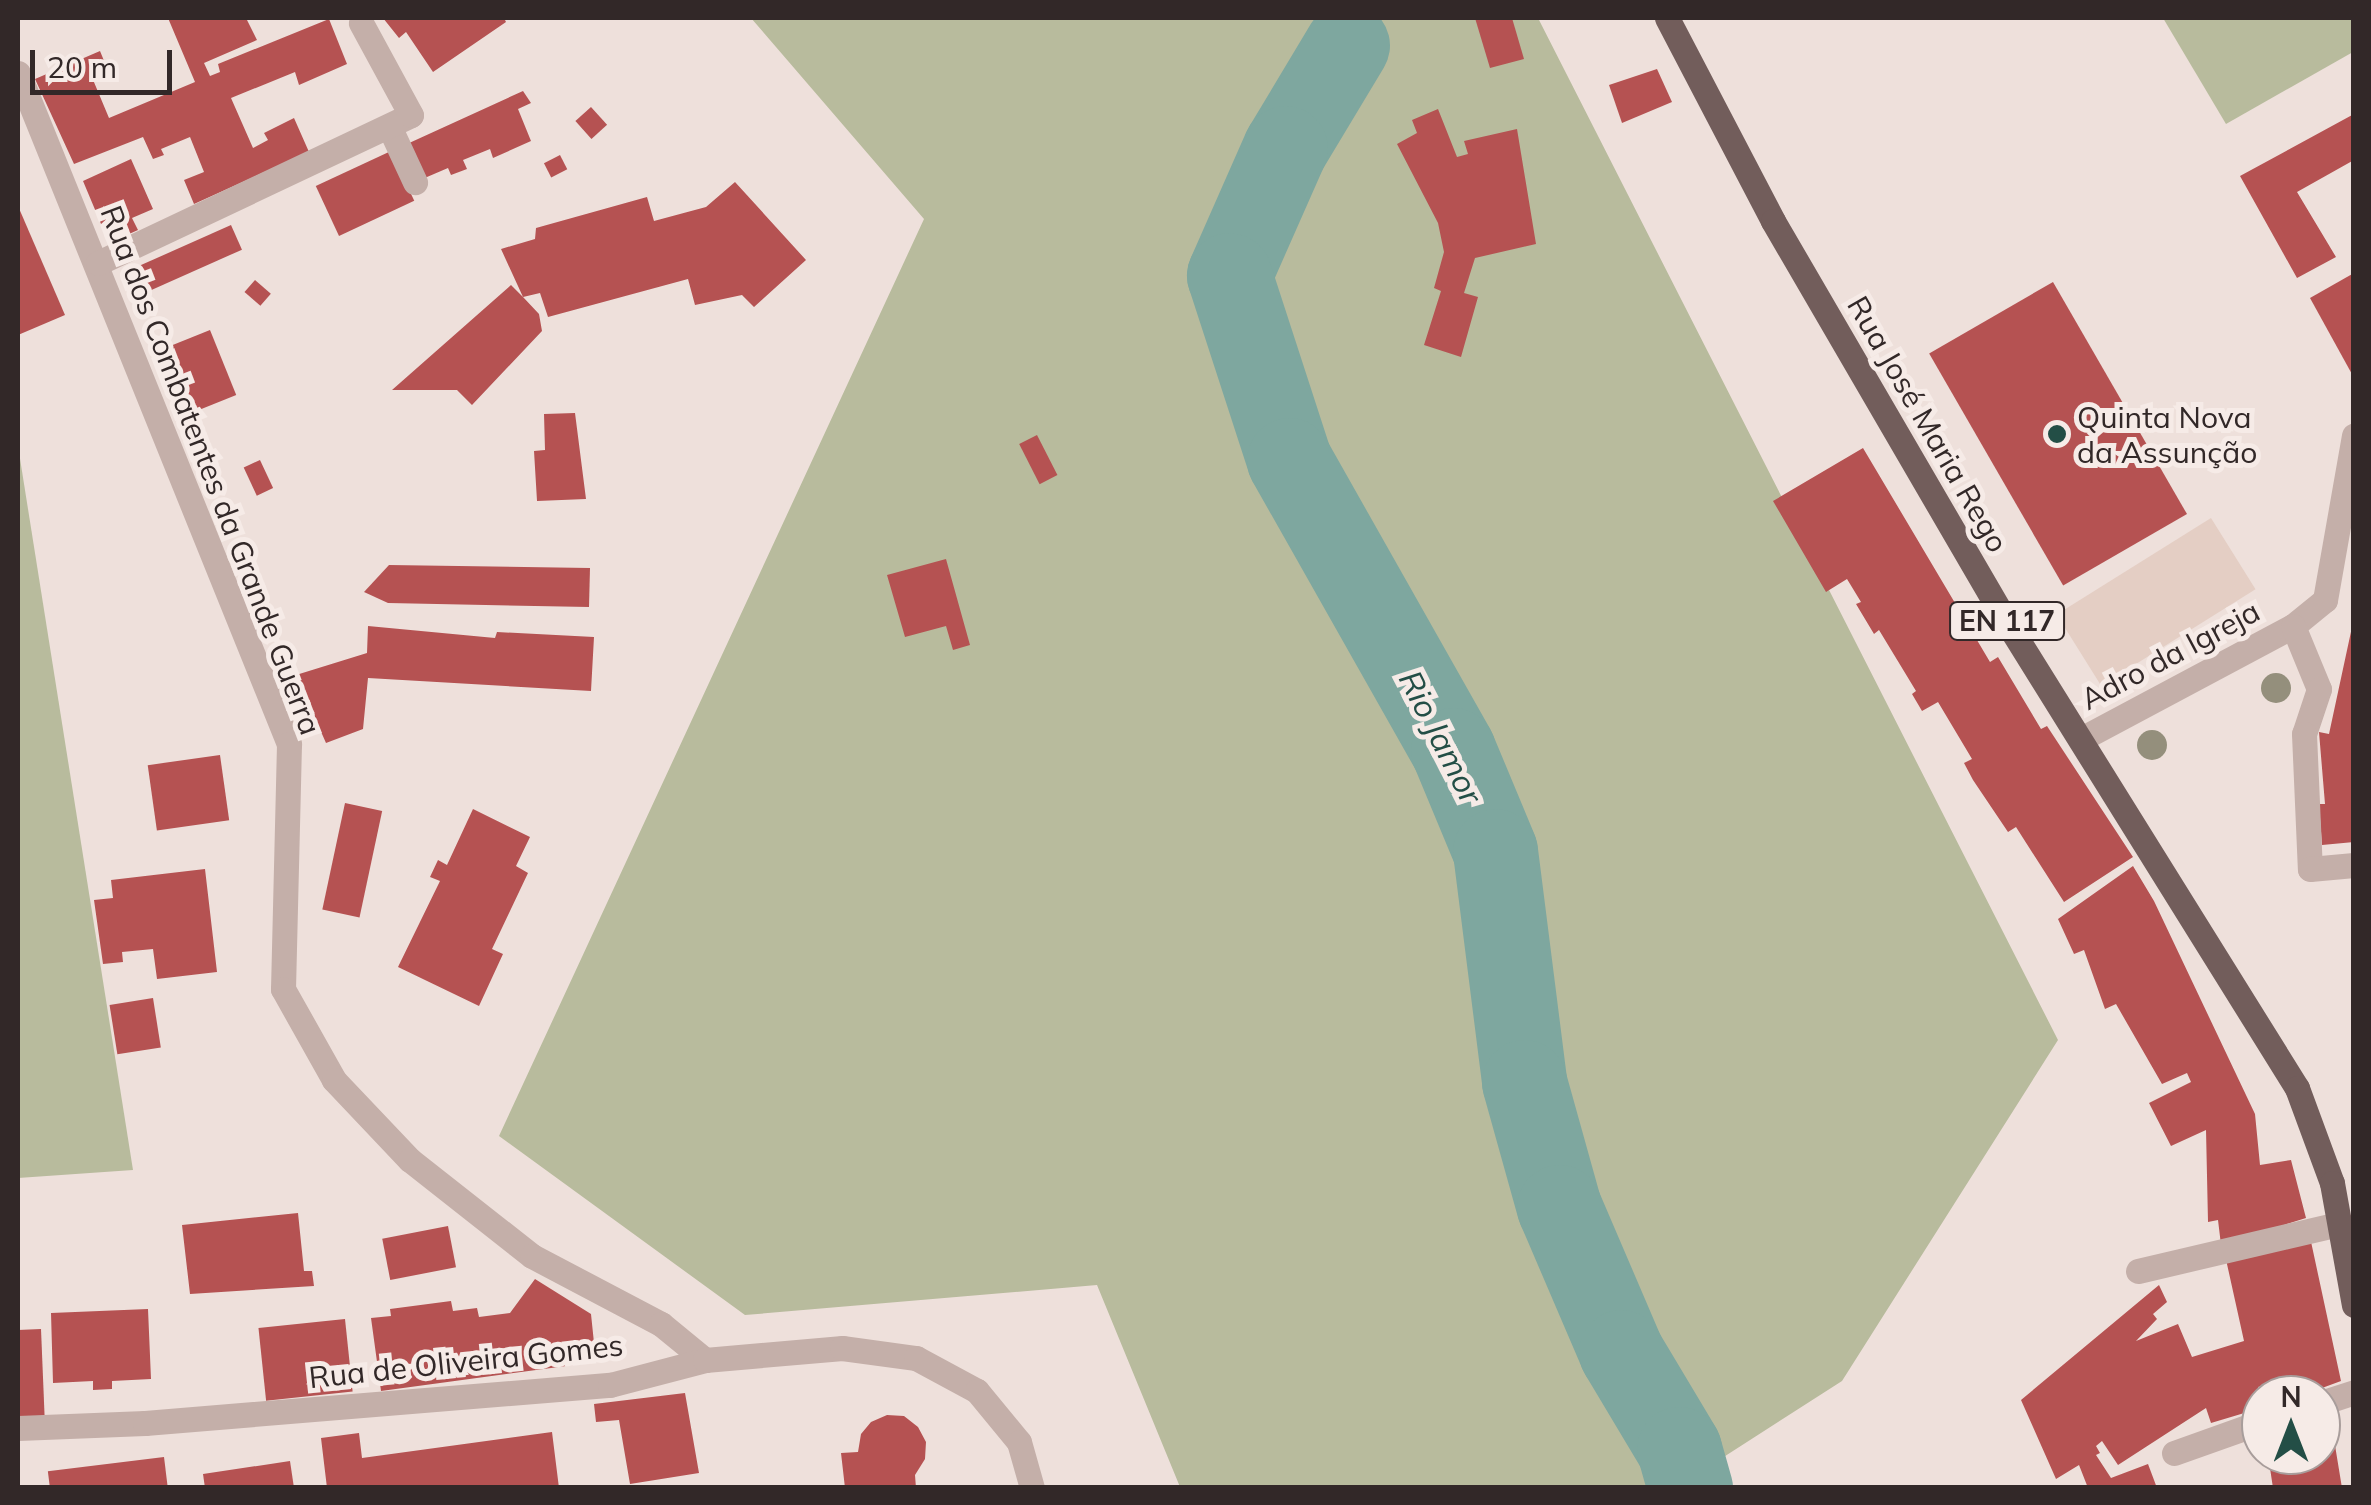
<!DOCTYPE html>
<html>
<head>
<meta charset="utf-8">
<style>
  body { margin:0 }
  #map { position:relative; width:2371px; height:1505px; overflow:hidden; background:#eee0db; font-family:Mulish,sans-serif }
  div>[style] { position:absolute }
  .green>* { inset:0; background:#b8bb9d }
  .plaza>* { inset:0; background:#e4cec4; transform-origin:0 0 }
  .stream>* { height:14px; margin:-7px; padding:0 7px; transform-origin:7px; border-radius:7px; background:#7ea79f }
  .river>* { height:85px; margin:-42.5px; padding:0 42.5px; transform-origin:42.5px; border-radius:42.5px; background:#7ea79f }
  .building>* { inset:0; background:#b55252; transform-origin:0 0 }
  .pedestrian>* { height:25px; margin:-12.5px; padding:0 12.5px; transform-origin:12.5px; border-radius:12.5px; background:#c4afa9 }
  .minor>* { height:25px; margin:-12.5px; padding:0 12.5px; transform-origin:12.5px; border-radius:12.5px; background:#c4afa9 }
  .primary>* { height:25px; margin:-12.5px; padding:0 12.5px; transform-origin:12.5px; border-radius:12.5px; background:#725d5b }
  .trees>* { width:30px; height:30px; margin:-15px; border-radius:50%; background:#948f7c }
  .dots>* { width:28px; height:28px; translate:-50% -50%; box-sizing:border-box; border:5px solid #f6ebe7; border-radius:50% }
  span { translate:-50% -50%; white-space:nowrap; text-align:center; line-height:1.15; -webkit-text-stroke:10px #f6ebe7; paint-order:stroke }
  .shield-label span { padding:2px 8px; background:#f6ebe7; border:2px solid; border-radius:8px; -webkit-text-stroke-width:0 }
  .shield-label { font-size:28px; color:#322828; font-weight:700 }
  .poi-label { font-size:30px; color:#322828 }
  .left { translate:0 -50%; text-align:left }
  .street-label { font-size:30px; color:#322828 }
  .water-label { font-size:32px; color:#234e46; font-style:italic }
  .frame { position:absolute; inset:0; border:20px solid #322828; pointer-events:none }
  .north { position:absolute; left:2241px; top:1375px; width:100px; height:100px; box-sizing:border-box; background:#f6ebe7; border:2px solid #a89d9b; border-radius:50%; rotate:0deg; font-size:28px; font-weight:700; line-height:40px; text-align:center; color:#322828 }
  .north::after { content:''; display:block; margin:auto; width:35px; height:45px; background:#234e46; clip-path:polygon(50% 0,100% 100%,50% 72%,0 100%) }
  .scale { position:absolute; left:30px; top:50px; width:142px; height:45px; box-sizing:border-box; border:5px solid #322828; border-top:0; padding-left:12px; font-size:30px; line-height:35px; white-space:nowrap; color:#322828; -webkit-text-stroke:8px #f6ebe7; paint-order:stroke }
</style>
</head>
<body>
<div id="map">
  <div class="green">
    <i style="clip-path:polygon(751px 18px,1538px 18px,2058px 1040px,1842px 1381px,1677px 1487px,1180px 1487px,1097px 1285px,745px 1315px,499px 1136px,924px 219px)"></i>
    <i style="clip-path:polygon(2163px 18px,2353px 18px,2353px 52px,2226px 124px)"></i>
    <i style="clip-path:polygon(18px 446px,133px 1170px,18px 1178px)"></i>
  </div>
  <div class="plaza">
    <i style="left:2211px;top:518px;width:84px;height:182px;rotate:58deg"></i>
  </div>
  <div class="stream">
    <i style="left:1334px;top:18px;width:30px;rotate:64deg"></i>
  </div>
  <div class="river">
    <i style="left:1347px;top:45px;width:120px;rotate:121deg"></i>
    <i style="left:1285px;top:148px;width:139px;rotate:113.8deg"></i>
    <i style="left:1229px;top:275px;width:194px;rotate:72deg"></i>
    <i style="left:1289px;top:460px;width:333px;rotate:60.5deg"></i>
    <i style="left:1453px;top:750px;width:109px;rotate:67.4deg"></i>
    <i style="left:1495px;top:851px;width:233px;rotate:82.8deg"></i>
    <i style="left:1524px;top:1082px;width:130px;rotate:74.4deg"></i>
    <i style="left:1559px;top:1207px;width:158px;rotate:66.8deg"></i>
    <i style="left:1621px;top:1352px;width:113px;rotate:59.1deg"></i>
    <i style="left:1679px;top:1449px;width:41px;rotate:74.2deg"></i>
  </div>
  <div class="building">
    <i style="clip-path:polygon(168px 18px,246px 18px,257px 40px,204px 63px,210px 76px,220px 72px,218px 64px,329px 19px,347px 64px,299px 85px,295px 72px,231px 98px,253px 148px,268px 140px,264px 133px,294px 118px,309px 152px,194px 204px,184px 180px,204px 172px,190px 137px,161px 149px,164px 155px,153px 159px,143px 137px,74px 164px,35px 79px,100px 51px,107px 68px,91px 75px,109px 118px,195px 82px)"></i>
    <i style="clip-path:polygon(383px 18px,504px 18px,506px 22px,433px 72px,406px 32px,399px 38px)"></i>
    <i style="clip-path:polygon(1475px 18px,1512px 18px,1524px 59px,1490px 68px)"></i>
    <i style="clip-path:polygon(1657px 69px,1672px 102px,1622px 123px,1609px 85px)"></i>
    <i style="clip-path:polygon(523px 91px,531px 103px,518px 109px,531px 141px,493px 158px,490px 149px,463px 160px,467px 169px,451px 175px,448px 168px,420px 180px,407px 144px)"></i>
    <i style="left:591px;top:107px;width:24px;height:21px;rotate:48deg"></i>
    <i style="clip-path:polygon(1438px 109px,1457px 157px,1468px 154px,1464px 141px,1517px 129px,1536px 244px,1475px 258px,1464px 293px,1478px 297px,1461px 357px,1424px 345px,1441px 291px,1434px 288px,1444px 252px,1438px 223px,1397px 144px,1417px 133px,1412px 120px)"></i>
    <i style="clip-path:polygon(2354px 114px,2354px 160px,2297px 192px,2336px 257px,2297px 278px,2240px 176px)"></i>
    <i style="left:391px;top:151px;width:55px;height:83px;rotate:65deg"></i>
    <i style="left:560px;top:155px;width:16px;height:18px;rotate:63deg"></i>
    <i style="clip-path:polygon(131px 159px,153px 209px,132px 218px,138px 230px,109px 243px,83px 181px)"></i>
    <i style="clip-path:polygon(735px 182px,806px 260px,754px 307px,742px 295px,695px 305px,688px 279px,548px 317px,540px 293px,523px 297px,539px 314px,542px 331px,472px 405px,457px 390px,392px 390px,511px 285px,523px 297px,501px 249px,535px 239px,536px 228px,647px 197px,654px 221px,706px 207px)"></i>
    <i style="clip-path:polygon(18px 206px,65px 315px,18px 335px)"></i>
    <i style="left:231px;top:225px;width:27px;height:120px;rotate:66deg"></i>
    <i style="clip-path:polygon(2354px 273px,2354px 369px,2353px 376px,2310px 298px)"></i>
    <i style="left:255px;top:280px;width:21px;height:16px;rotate:41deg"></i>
    <i style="left:2053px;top:282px;width:268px;height:143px;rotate:60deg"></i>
    <i style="left:210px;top:330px;width:70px;height:59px;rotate:68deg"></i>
    <i style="clip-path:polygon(575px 413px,586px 499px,537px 501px,534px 451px,545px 450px,544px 414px)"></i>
    <i style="left:1037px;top:435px;width:45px;height:20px;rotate:63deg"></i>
    <i style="clip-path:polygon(1863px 448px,1990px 662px,1998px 657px,2041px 729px,2047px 726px,2133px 857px,2064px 902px,2016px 827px,2008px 832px,1973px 780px,1964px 763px,1972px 759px,1938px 702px,1922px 711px,1912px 694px,1916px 691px,1879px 630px,1874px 634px,1856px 604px,1861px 602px,1847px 579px,1826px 592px,1773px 501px)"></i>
    <i style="left:260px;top:460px;width:31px;height:18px;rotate:65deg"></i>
    <i style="clip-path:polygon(946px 559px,970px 645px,953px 650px,946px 626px,905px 637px,887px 575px)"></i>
    <i style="clip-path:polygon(389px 565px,590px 568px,589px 607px,388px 603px,364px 592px)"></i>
    <i style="clip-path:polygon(368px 626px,495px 638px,497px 632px,594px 637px,591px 691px,368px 678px,363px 729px,326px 743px,296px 675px,367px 653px)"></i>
    <i style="clip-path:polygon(2352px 627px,2354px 842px,2322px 845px,2319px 804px,2325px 804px,2319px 732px,2329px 734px)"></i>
    <i style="left:220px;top:755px;width:66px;height:73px;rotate:82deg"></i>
    <i style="left:345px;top:803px;width:38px;height:109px;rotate:12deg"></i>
    <i style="clip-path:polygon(473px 809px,530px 837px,516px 866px,528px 873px,492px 949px,503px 954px,479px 1006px,398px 967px,440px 881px,430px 877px,438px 860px,447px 865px)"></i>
    <i style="clip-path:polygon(2133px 866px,2154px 901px,2255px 1114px,2260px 1165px,2291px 1160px,2306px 1218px,2221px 1245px,2218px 1220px,2208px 1222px,2206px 1130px,2171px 1146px,2149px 1103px,2191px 1082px,2187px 1073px,2162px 1084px,2116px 1004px,2105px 1009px,2084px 950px,2074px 954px,2058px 919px)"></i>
    <i style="clip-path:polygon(205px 869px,217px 972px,157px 979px,153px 949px,122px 952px,123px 962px,103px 964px,94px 900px,113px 898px,111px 880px)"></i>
    <i style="left:153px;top:998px;width:50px;height:44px;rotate:81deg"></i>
    <i style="clip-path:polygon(298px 1213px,304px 1271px,312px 1271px,314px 1286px,190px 1294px,182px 1225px)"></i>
    <i style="left:448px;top:1226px;width:42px;height:67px;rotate:79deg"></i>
    <i style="clip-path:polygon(2310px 1237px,2341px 1381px,2303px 1395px,2282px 1395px,2279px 1382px,2258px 1387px,2261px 1408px,2211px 1423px,2206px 1408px,2118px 1465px,2102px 1441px,2096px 1446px,2100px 1453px,2096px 1455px,2111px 1478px,2148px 1464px,2157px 1488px,2088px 1488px,2079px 1465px,2056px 1479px,2021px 1400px,2159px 1285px,2167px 1302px,2153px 1314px,2157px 1319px,2136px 1341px,2178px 1324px,2192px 1357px,2244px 1341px,2225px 1255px)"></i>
    <i style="clip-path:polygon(535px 1279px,591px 1314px,596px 1362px,381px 1391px,371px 1318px,391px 1316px,390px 1309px,451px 1301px,453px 1311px,477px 1308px,479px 1317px,510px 1313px)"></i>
    <i style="clip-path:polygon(148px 1309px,151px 1379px,112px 1381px,112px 1389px,93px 1390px,93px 1381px,53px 1383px,51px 1313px)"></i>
    <i style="left:345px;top:1319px;width:73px;height:87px;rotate:84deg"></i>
    <i style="clip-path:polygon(41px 1329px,45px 1426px,18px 1427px,18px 1330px)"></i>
    <i style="clip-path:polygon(685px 1393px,699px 1473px,630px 1484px,619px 1420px,596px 1422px,594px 1404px)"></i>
    <i style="clip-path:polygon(887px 1415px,904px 1416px,918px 1427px,926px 1442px,925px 1459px,915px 1475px,916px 1488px,845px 1488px,841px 1453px,858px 1452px,861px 1434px,871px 1422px)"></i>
    <i style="clip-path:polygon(2332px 1427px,2342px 1488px,2273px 1488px,2268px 1455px,2321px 1455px,2321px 1428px)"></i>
    <i style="clip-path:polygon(552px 1432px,559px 1488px,327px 1488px,321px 1438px,359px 1433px,362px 1458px)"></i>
    <i style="left:164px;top:1457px;width:31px;height:117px;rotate:83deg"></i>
    <i style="clip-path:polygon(290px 1461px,294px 1488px,205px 1488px,203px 1474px)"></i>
  </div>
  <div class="pedestrian">
    <i style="left:389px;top:126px;width:62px;rotate:65.1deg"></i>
  </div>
  <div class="minor">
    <i style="left:18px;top:73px;width:724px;rotate:68.01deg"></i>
    <i style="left:289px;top:744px;width:245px;rotate:91.4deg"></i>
    <i style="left:283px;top:989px;width:104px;rotate:60.7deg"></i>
    <i style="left:334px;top:1080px;width:110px;rotate:46.5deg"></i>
    <i style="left:410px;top:1160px;width:155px;rotate:38.2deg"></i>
    <i style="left:532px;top:1256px;width:146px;rotate:27.8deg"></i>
    <i style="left:661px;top:1324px;width:57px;rotate:39.3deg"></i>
    <i style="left:98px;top:263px;width:346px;rotate:-25.3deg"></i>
    <i style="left:411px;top:115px;width:105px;rotate:-118.5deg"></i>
    <i style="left:2293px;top:626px;width:41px;rotate:-39.1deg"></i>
    <i style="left:2325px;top:600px;width:167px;rotate:-80deg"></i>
    <i style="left:2081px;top:739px;width:240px;rotate:-28.1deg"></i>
    <i style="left:2293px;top:626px;width:68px;rotate:67.6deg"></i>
    <i style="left:2319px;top:689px;width:47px;rotate:108.4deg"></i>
    <i style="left:2304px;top:734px;width:135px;rotate:87.5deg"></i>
    <i style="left:2310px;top:869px;width:44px;rotate:-5.2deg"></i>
    <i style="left:2138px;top:1271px;width:206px;rotate:-13.2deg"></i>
    <i style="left:2321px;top:1403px;width:35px;rotate:-18deg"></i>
    <i style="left:18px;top:1428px;width:127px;rotate:-2.3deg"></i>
    <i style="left:145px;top:1423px;width:467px;rotate:-4.7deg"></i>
    <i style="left:610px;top:1385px;width:98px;rotate:-14.7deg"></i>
    <i style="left:705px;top:1360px;width:138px;rotate:-5deg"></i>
    <i style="left:842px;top:1348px;width:75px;rotate:7.7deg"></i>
    <i style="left:916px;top:1358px;width:69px;rotate:28.4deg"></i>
    <i style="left:977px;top:1391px;width:66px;rotate:50.5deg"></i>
    <i style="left:1019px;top:1442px;width:48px;rotate:74.2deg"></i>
    <i style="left:2174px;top:1453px;width:92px;rotate:-19.6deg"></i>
  </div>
  <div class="primary">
    <i style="left:1667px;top:18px;width:229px;rotate:62.4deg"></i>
    <i style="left:1773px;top:221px;width:453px;rotate:59.8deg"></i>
    <i style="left:2001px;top:613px;width:560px;rotate:58.07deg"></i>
    <i style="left:2297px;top:1088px;width:101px;rotate:69.8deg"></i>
    <i style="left:2332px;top:1183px;width:124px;rotate:79.8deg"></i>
  </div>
  <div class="trees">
    <i style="left:2276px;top:688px"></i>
    <i style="left:2152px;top:745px"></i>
  </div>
  <div class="dots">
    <i style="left:2057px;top:434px;background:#234e46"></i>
  </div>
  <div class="shield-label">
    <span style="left:2007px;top:621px">EN 117</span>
  </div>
  <div class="poi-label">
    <span class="left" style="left:2077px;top:434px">Quinta Nova<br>da Assunção</span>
  </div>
  <div class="street-label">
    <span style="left:1928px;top:424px;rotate:60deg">Rua José Maria Rego</span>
    <span style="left:211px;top:470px;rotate:69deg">Rua dos Combatentes da Grande Guerra</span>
    <span style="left:2170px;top:655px;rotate:-28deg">Adro da Igreja</span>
    <span style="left:466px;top:1361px;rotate:-6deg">Rua de Oliveira Gomes</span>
  </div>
  <div class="water-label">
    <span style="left:1441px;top:737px;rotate:63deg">Rio Jamor</span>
  </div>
  <div class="frame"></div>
  <div class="north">N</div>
  <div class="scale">20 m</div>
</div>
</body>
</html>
